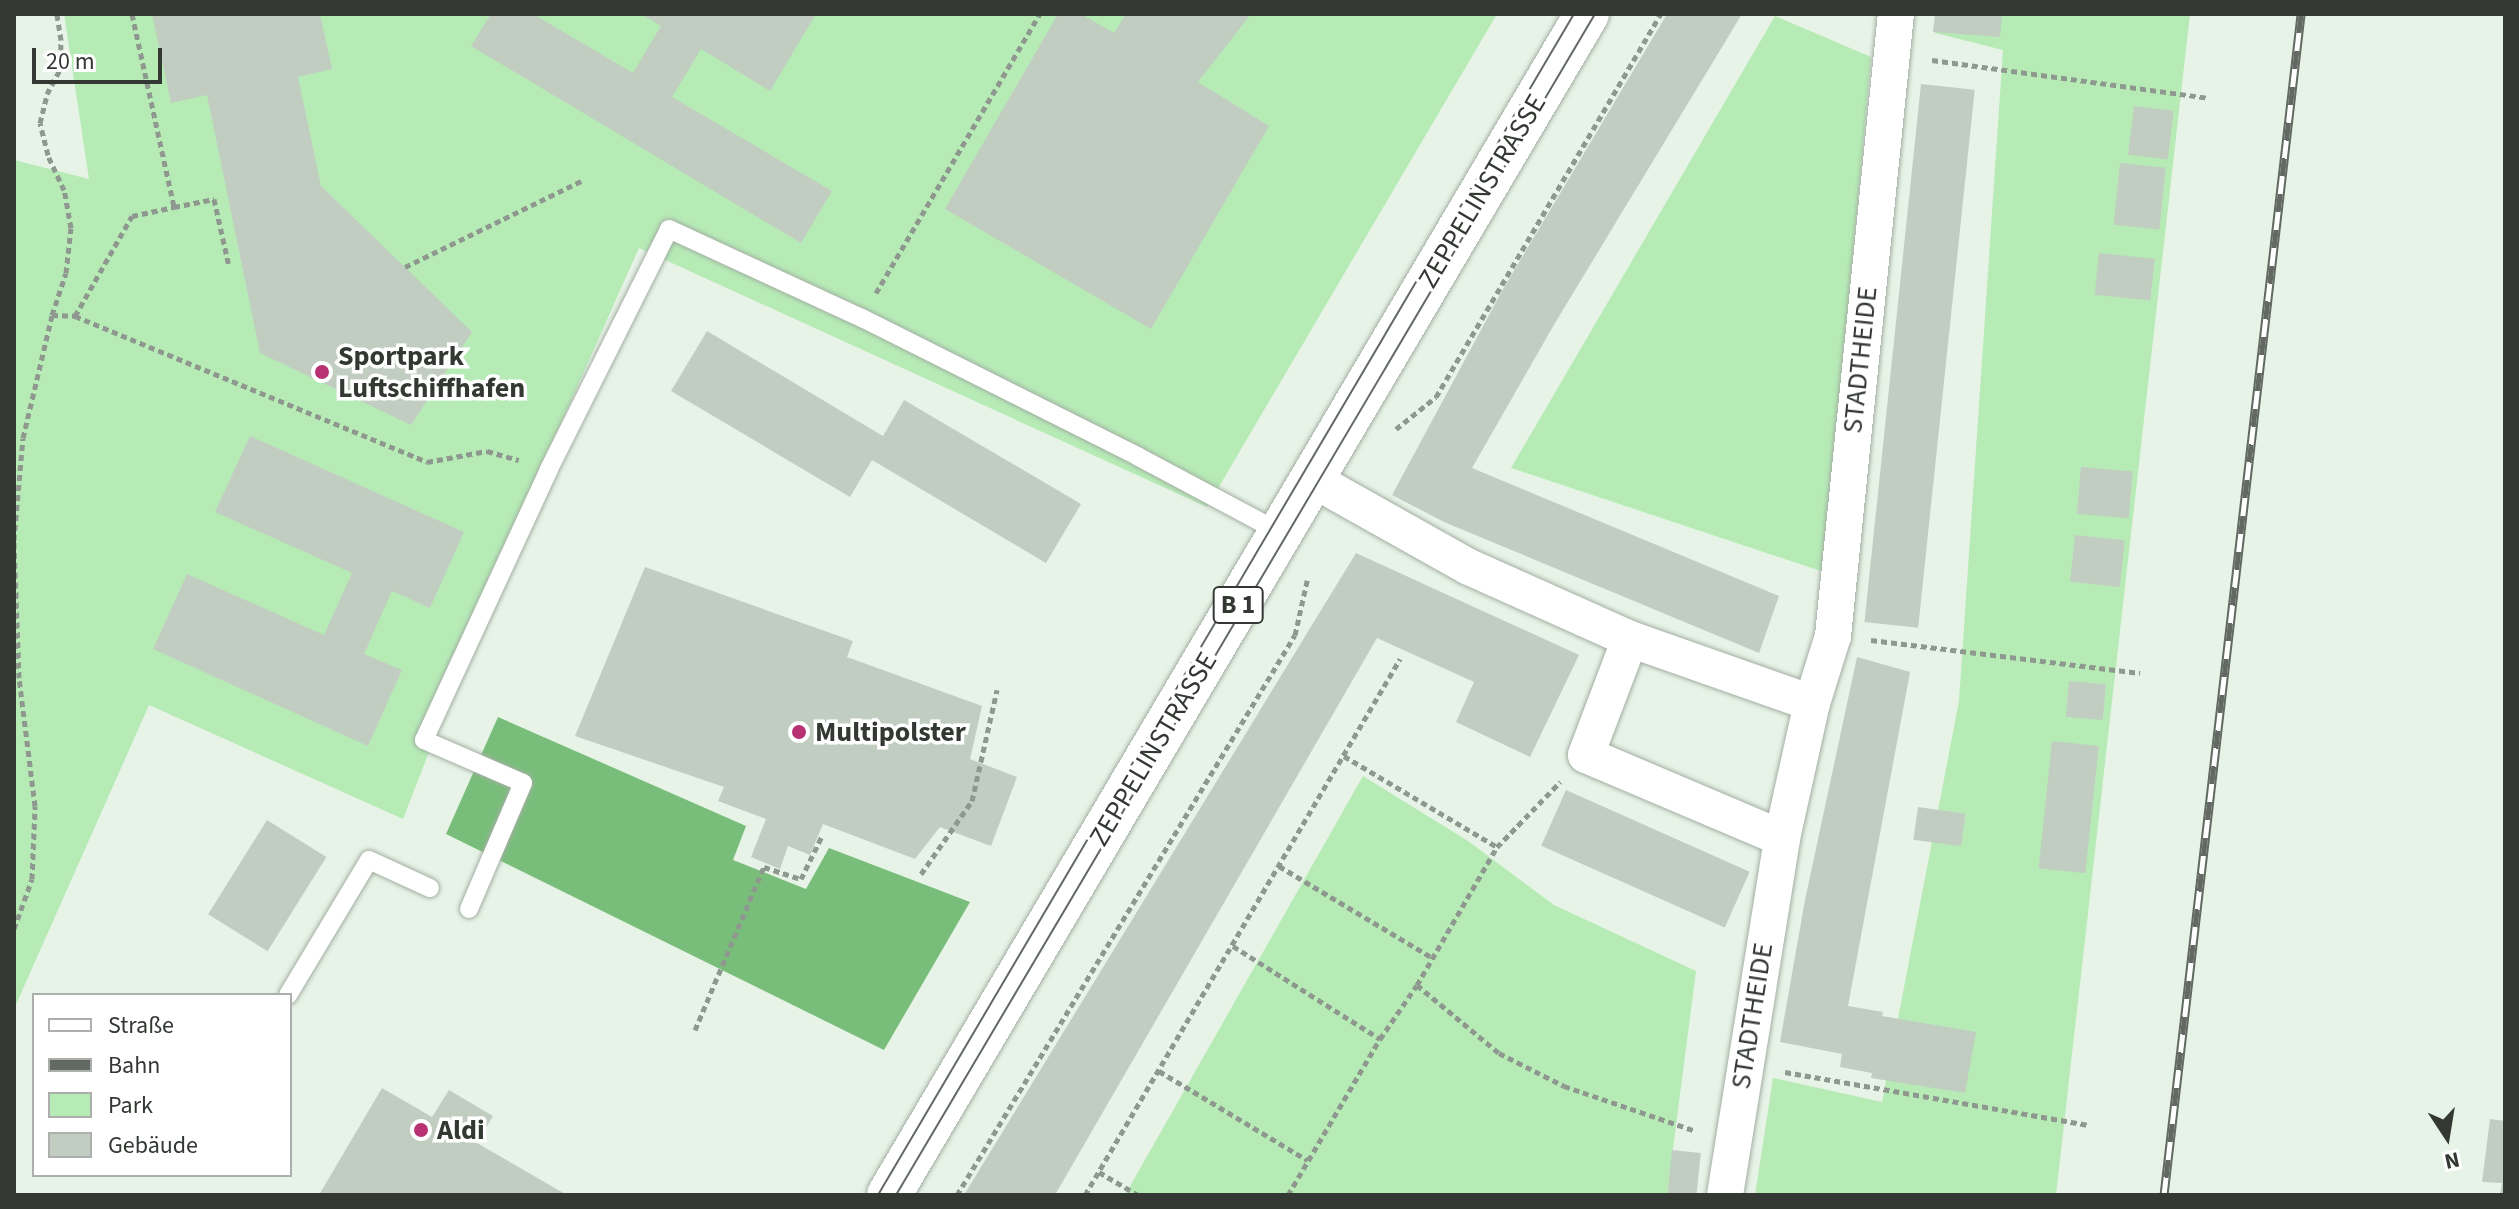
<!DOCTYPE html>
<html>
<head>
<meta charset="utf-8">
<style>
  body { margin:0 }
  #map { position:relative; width:2519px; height:1209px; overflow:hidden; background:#e7f3e6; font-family:"Source Sans 3",sans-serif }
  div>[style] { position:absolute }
  .green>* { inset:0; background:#b6ebb6 }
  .forest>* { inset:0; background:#78be7a }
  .building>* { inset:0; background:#c1cdc1; transform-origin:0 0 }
  .path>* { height:5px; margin-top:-2.5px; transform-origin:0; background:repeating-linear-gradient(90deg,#8f988f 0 6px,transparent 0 10px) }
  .roads { filter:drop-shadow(0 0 2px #a3aea3) drop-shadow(0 0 2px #a3aea3) }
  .service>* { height:18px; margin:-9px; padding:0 9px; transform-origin:9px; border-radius:9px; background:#fff }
  .minor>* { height:36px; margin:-18px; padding:0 18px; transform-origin:18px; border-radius:18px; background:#fff }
  .primary>* { height:44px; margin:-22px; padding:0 22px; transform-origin:22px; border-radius:22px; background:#fff }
  .tram>* { height:2px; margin:-1px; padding:0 1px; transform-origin:1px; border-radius:1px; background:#626962 }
  .rail>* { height:9px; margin-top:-4.5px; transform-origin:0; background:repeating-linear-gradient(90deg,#fff 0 18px,#626962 0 36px); box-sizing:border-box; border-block:2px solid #626962 }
  .dots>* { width:22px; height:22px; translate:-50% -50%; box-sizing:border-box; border:4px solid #fff; border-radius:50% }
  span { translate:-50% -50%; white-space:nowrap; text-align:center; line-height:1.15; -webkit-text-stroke:7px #fff; paint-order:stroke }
  .shield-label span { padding:2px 6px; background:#fff; border:2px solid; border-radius:6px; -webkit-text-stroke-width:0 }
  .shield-label { font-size:26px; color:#333833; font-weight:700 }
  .street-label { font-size:28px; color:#333833 }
  .poi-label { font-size:28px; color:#333833; font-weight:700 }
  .left { translate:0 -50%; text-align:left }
  .frame { position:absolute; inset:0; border:16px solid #333833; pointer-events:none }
  .legend { position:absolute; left:32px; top:993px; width:260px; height:184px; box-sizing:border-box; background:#fff; border:2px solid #adafad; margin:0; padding:10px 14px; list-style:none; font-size:24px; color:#333833 }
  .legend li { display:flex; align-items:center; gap:16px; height:40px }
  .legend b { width:40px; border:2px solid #adafad }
  .north { position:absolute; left:2407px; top:1097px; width:80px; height:80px; -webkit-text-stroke:6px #fff; paint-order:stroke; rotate:168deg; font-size:22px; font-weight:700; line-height:32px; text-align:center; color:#333833 }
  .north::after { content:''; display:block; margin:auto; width:28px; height:36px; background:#333833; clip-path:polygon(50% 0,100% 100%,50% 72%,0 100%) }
  .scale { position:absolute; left:32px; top:48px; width:130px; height:36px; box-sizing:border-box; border:4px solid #333833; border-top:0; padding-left:10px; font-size:24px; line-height:28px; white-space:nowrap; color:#333833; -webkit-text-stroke:6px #fff; paint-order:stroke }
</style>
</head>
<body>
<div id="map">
  <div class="green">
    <i style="clip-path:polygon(64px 14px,1497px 14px,1207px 507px,639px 248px,528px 497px,403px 819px,149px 705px,14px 1009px,14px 160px,89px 179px)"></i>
    <i style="clip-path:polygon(1937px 14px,2190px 14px,2056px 1195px,1755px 1195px,1773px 1078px,1882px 1102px,1959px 701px,2003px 50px,1935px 33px)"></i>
    <i style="clip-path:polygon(1775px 16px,1871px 57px,1824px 572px,1511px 468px)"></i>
    <i style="clip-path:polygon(1363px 776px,1468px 841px,1554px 905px,1696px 971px,1667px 1195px,1125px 1195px)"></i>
  </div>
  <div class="forest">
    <i style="clip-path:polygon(498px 717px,746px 826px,733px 860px,806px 889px,829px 848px,970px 902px,884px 1050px,446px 834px)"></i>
  </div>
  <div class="building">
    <i style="clip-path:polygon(152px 14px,320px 14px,332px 69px,298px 77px,321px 186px,472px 332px,411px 425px,260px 353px,207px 95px,171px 103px)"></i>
    <i style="clip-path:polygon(491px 14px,533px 14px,633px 73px,661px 26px,641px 14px,816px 14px,770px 91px,701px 49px,672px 97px,832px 191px,801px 243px,471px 46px)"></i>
    <i style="clip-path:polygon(1058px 14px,1081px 14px,1114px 33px,1126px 14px,1251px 14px,1198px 82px,1269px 126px,1151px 329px,945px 209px)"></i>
    <i style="clip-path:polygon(1667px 14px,1742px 14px,1555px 323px,1472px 468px,1779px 596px,1759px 653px,1444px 522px,1392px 495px,1502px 291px)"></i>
    <i style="clip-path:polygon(1935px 14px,2002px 14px,2000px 37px,1933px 32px)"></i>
    <i style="left:1921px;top:84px;width:54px;height:541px;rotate:6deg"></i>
    <i style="left:2134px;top:106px;width:40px;height:49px;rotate:7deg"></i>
    <i style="left:2120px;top:163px;width:46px;height:62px;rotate:6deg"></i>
    <i style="left:2099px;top:253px;width:56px;height:42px;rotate:6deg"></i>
    <i style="clip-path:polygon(707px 331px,883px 436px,904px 400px,1081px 504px,1046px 563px,872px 460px,850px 497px,671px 391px)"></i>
    <i style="clip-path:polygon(250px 436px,464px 532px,430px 608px,392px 591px,379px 620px,364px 654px,402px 670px,368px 746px,153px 649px,187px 574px,324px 635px,352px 573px,215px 512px)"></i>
    <i style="left:2081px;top:467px;width:52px;height:47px;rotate:5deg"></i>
    <i style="left:2075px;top:535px;width:50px;height:47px;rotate:6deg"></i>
    <i style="clip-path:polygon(1356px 553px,1579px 655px,1530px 757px,1456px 722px,1474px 682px,1377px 638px,1055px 1195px,964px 1195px)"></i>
    <i style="clip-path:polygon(645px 567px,853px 641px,847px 657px,982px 706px,970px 759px,1017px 777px,991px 846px,940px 827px,915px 859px,823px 824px,810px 855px,788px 846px,780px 869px,751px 857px,766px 819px,718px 801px,724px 787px,575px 736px)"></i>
    <i style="clip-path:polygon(1857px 657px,1910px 672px,1848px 1006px,1883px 1012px,1882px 1016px,1976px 1032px,1965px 1093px,1871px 1078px,1872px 1073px,1840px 1067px,1842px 1054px,1780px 1042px,1805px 900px)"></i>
    <i style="left:2069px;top:681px;width:37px;height:36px;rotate:5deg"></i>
    <i style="left:2052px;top:741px;width:47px;height:128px;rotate:6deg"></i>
    <i style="left:1566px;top:790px;width:201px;height:61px;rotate:24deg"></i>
    <i style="left:1918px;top:807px;width:48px;height:33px;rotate:8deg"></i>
    <i style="left:267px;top:820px;width:70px;height:111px;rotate:32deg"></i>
    <i style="clip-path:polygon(382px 1088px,432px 1117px,449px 1090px,493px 1116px,477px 1143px,567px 1195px,319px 1195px)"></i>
    <i style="clip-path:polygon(2490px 1119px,2505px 1121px,2505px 1195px,2500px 1194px,2502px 1183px,2482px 1182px)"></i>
    <i style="left:1672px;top:1150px;width:29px;height:45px;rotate:6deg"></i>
  </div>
  <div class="path">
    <i style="left:132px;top:14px;width:198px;rotate:77.7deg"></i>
    <i style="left:174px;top:207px;width:41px;rotate:-11.3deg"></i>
    <i style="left:214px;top:199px;width:69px;rotate:77.4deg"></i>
    <i style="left:1932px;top:60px;width:279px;rotate:7.8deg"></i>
    <i style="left:405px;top:267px;width:196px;rotate:-26deg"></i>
    <i style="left:876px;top:293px;width:324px;rotate:-59.6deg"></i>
    <i style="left:52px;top:315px;width:23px;rotate:2deg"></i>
    <i style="left:75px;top:316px;width:381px;rotate:22.5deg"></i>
    <i style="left:427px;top:462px;width:61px;rotate:-10.4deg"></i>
    <i style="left:487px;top:451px;width:33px;rotate:16deg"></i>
    <i style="left:75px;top:316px;width:115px;rotate:-60.3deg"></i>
    <i style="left:132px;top:216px;width:43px;rotate:-12.1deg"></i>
    <i style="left:1396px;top:429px;width:51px;rotate:-38.7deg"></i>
    <i style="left:1436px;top:397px;width:444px;rotate:-59.6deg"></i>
    <i style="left:1871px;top:640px;width:271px;rotate:7deg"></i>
    <i style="left:1344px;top:756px;width:178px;rotate:30.7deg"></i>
    <i style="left:1279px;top:866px;width:177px;rotate:30.9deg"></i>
    <i style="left:921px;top:874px;width:89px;rotate:-55.1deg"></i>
    <i style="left:972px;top:801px;width:114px;rotate:-77.3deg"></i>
    <i style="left:14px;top:929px;width:53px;rotate:-70.2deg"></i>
    <i style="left:32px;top:879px;width:73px;rotate:-87.6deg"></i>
    <i style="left:35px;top:806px;width:129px;rotate:-97.1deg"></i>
    <i style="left:19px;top:678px;width:138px;rotate:-92.1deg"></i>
    <i style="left:14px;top:540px;width:102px;rotate:-85deg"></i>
    <i style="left:23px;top:438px;width:126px;rotate:-76.7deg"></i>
    <i style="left:52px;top:315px;width:44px;rotate:-71.6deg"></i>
    <i style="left:66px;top:273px;width:45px;rotate:-83.7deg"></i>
    <i style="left:71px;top:228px;width:39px;rotate:-100deg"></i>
    <i style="left:64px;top:190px;width:38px;rotate:-115deg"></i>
    <i style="left:48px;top:155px;width:33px;rotate:-104deg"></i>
    <i style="left:40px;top:123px;width:30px;rotate:-76deg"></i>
    <i style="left:47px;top:94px;width:27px;rotate:-62deg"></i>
    <i style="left:60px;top:70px;width:30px;rotate:-88deg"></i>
    <i style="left:61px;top:40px;width:26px;rotate:-99deg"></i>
    <i style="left:1233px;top:946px;width:174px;rotate:32.3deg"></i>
    <i style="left:1417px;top:985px;width:107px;rotate:39.7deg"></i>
    <i style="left:1499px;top:1053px;width:73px;rotate:26.9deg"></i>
    <i style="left:1564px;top:1086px;width:139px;rotate:18.8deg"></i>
    <i style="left:695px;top:1030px;width:177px;rotate:-67.1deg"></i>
    <i style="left:764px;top:867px;width:39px;rotate:18deg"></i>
    <i style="left:801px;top:879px;width:48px;rotate:-64deg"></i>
    <i style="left:1159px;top:1071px;width:173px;rotate:31deg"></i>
    <i style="left:1785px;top:1072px;width:308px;rotate:9.9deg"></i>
    <i style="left:1099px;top:1172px;width:45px;rotate:30.5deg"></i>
    <i style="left:957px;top:1195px;width:654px;rotate:-58.89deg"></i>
    <i style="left:1295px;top:635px;width:59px;rotate:-77.4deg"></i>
    <i style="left:1085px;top:1195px;width:622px;rotate:-59.56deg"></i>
    <i style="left:1288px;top:1195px;width:181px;rotate:-59.5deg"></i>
    <i style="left:1380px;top:1039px;width:65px;rotate:-55.6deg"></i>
    <i style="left:1417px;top:985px;width:160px;rotate:-59.9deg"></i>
    <i style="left:1497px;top:847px;width:91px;rotate:-45.9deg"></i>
  </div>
  <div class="roads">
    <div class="service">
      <i style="left:469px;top:909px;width:137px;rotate:-66.8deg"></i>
      <i style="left:523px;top:783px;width:108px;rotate:-156.5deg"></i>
      <i style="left:424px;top:740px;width:298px;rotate:-65.2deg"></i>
      <i style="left:549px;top:469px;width:268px;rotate:-63.4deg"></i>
      <i style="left:669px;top:229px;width:213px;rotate:24.8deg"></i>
      <i style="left:862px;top:318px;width:308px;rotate:26.6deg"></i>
      <i style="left:1137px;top:456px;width:163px;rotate:28.1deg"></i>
      <i style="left:288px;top:995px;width:157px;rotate:-59deg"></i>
      <i style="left:369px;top:860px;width:67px;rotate:24.7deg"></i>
    </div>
    <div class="minor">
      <i style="left:1312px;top:479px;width:180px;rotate:29.3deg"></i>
      <i style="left:1469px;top:567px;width:176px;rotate:24.1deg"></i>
      <i style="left:1630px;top:639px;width:193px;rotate:19.4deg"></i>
      <i style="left:1630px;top:639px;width:124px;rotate:110.8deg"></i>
      <i style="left:1586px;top:755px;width:213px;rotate:23deg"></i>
      <i style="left:1725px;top:1195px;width:362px;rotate:-80.9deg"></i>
      <i style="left:1782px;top:838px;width:138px;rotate:-77.5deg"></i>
      <i style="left:1812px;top:703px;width:70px;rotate:-72.6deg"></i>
      <i style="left:1833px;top:636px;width:625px;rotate:-84.22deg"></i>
    </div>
    <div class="primary">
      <i style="left:889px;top:1195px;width:1372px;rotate:-59.42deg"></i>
    </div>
  </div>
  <div class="tram">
    <i style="left:878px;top:1195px;width:1371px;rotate:-59.49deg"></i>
    <i style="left:896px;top:1195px;width:1372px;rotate:-59.38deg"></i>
  </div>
  <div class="rail">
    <i style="left:2164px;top:1195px;width:1189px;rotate:-83.38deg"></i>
  </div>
  <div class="dots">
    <i style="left:322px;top:372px;background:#b73173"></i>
    <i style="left:799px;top:732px;background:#b73173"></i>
    <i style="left:421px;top:1130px;background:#b73173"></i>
  </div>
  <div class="shield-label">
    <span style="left:1238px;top:605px">B 1</span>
  </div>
  <div class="street-label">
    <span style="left:1482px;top:191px;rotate:-59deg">ZEPPELINSTRASSE</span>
    <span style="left:1860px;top:360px;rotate:-84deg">STADTHEIDE</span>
    <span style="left:1153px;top:749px;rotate:-59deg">ZEPPELINSTRASSE</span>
    <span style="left:1752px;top:1016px;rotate:-81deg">STADTHEIDE</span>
  </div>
  <div class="poi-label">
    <span class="left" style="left:338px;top:372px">Sportpark<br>Luftschiffhafen</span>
    <span class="left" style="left:815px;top:732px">Multipolster</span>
    <span class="left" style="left:437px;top:1130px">Aldi</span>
  </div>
  <div class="frame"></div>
  <ul class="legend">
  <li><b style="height:10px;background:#fff"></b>Straße</li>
  <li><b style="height:10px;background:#626962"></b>Bahn</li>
  <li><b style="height:22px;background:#b6ebb6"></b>Park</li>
  <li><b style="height:22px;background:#c1cdc1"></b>Gebäude</li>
  </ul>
  <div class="north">N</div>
  <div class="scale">20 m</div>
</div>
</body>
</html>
